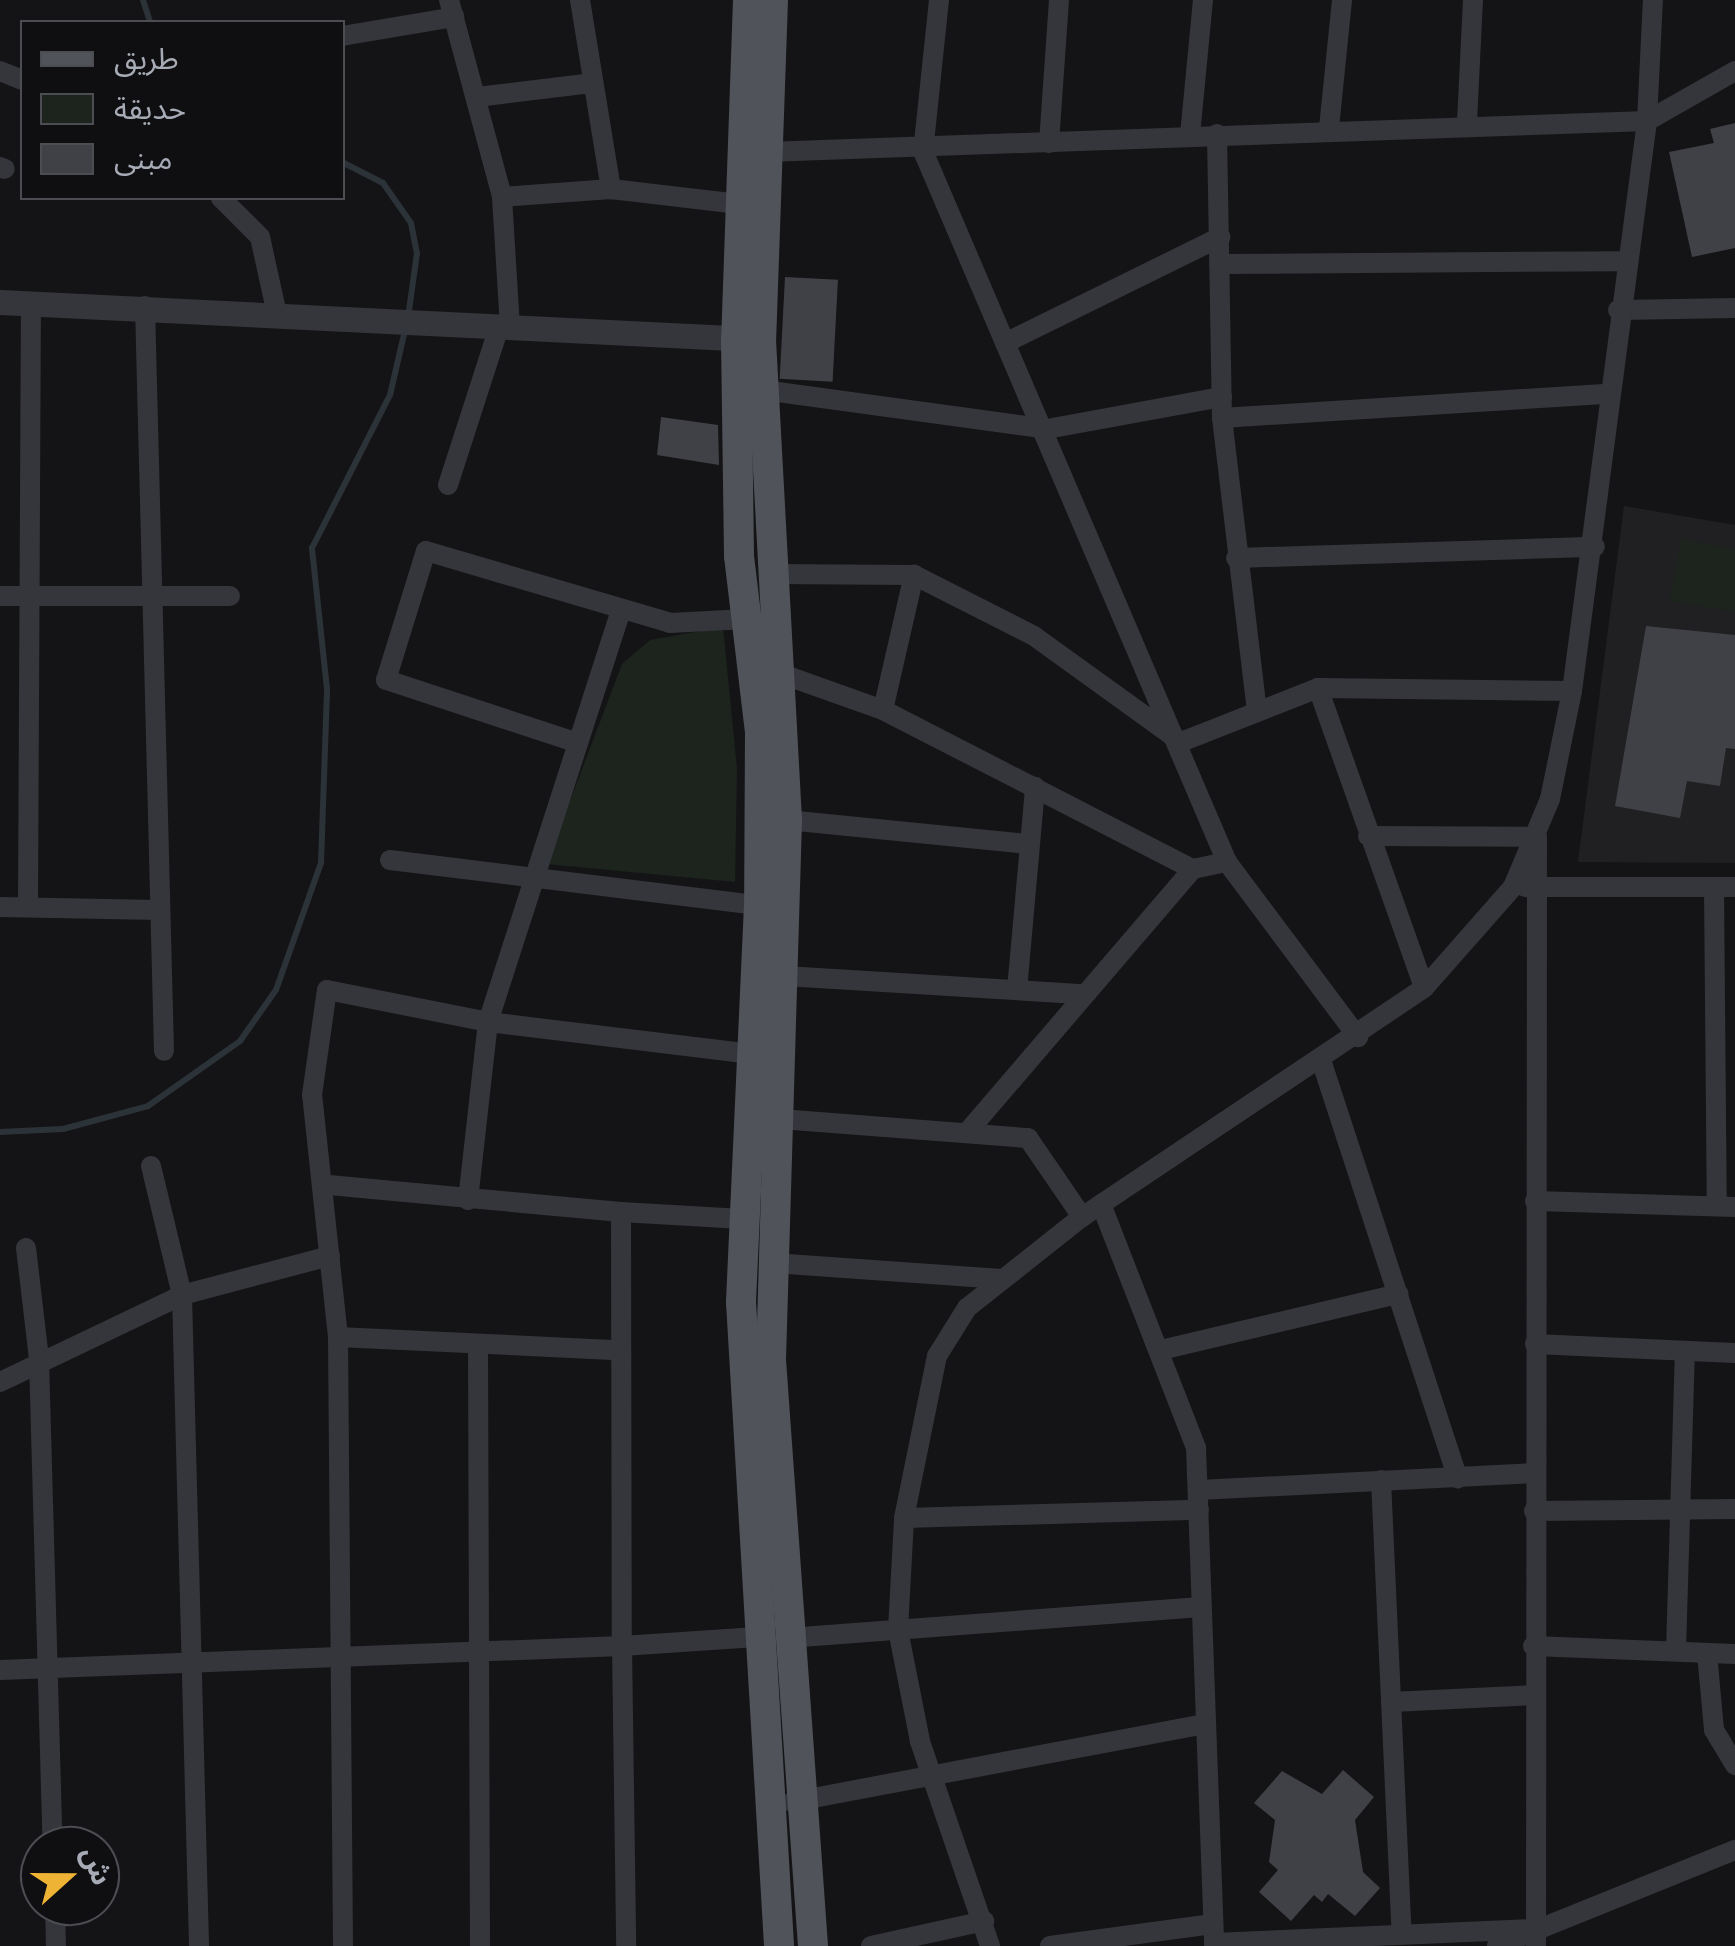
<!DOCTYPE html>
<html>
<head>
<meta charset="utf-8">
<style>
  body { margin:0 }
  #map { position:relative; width:1735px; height:1946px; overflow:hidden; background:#141416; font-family:Karla,"Noto Sans Arabic",sans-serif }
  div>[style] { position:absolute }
  .built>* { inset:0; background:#202023 }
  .green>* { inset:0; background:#1c241d }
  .stream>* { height:6px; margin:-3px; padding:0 3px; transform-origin:3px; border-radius:3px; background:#2b3339 }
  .building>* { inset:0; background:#404146; transform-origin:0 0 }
  .minor>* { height:20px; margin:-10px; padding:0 10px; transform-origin:10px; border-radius:10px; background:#35363b }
  .tertiary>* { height:25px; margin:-12.5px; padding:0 12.5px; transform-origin:12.5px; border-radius:12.5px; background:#35363b }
  .primary>* { height:30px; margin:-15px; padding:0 15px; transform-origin:15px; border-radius:15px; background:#51535a }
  span { translate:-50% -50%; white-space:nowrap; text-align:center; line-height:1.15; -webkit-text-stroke:10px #0f0f11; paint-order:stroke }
  .legend { position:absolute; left:20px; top:20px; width:325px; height:180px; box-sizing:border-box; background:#0f0f11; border:2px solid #4b4d53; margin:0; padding:12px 18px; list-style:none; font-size:30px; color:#a6abb6 }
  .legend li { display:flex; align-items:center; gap:20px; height:50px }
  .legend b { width:50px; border:2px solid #4b4d53 }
  .north { position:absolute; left:20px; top:1826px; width:100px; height:100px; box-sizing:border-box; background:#0f0f11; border:2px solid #4b4d53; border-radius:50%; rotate:69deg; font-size:28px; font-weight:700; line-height:40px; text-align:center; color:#a6abb6 }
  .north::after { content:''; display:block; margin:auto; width:35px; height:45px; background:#eeb234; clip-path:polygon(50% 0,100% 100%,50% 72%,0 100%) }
</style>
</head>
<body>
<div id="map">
  <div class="built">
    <i style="clip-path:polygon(1624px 506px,1735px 525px,1735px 863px,1578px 862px)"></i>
  </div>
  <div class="green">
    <i style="clip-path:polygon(1681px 539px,1735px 549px,1735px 612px,1670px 601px)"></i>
    <i style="clip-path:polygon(723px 627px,737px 769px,735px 882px,546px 864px,622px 664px,650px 640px)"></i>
  </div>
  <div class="stream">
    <i style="left:143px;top:0;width:23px;rotate:72deg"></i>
    <i style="left:342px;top:162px;width:46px;rotate:27.1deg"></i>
    <i style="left:383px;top:183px;width:49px;rotate:55deg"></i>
    <i style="left:411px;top:223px;width:31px;rotate:79deg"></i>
    <i style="left:417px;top:253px;width:66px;rotate:97.9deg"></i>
    <i style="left:0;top:1132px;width:63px;rotate:-2.7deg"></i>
    <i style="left:63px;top:1129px;width:88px;rotate:-15.1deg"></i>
    <i style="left:148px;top:1106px;width:113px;rotate:-35.2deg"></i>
    <i style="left:240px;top:1041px;width:62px;rotate:-54.8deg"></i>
    <i style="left:276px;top:990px;width:135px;rotate:-70.5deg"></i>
    <i style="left:321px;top:863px;width:174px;rotate:-88deg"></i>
    <i style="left:327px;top:689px;width:142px;rotate:-96.1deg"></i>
    <i style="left:312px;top:548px;width:172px;rotate:-63deg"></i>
    <i style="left:390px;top:395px;width:67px;rotate:-77deg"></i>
  </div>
  <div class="building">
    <i style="clip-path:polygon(1735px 123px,1735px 248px,1692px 257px,1669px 152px,1714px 143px,1710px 129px)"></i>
    <i style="left:785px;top:277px;width:53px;height:102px;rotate:3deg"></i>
    <i style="clip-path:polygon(661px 417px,718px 425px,719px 465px,657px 455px)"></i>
    <i style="clip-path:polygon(1646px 626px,1735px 635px,1735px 749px,1726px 748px,1720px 786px,1687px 781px,1680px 818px,1615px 806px)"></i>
    <i style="clip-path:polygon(1343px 1770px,1374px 1797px,1355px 1820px,1363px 1872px,1380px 1888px,1355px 1916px,1328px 1894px,1322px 1902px,1314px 1895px,1291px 1921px,1259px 1892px,1278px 1870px,1269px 1862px,1275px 1820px,1254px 1803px,1282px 1771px,1322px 1794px)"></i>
  </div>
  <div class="minor">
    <i style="left:449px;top:0;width:204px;rotate:74.9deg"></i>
    <i style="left:502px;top:197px;width:131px;rotate:86.5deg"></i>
    <i style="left:580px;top:0;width:192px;rotate:80.7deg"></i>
    <i style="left:939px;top:0;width:152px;rotate:96deg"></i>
    <i style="left:923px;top:151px;width:773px;rotate:66.85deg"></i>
    <i style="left:1227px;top:862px;width:219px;rotate:53.2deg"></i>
    <i style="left:342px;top:36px;width:114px;rotate:-9.6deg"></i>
    <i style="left:0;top:71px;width:24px;rotate:22deg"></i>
    <i style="left:477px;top:97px;width:117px;rotate:-6.9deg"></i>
    <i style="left:1467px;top:122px;width:122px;rotate:-87.2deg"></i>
    <i style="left:1329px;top:128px;width:129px;rotate:-84.2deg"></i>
    <i style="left:1217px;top:134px;width:284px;rotate:89deg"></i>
    <i style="left:1222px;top:418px;width:296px;rotate:83.2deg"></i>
    <i style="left:1190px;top:135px;width:136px;rotate:-84.5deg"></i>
    <i style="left:1049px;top:143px;width:143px;rotate:-86deg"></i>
    <i style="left:766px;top:152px;width:882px;rotate:-2.02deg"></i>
    <i style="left:1647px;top:121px;width:121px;rotate:-87.2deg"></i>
    <i style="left:0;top:167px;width:5px;rotate:22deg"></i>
    <i style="left:502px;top:197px;width:109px;rotate:-4.2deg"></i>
    <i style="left:611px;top:189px;width:129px;rotate:6.7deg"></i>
    <i style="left:221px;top:198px;width:55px;rotate:45deg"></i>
    <i style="left:260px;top:237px;width:79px;rotate:77.6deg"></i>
    <i style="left:1219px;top:264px;width:406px;rotate:-0.4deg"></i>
    <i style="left:145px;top:306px;width:745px;rotate:88.54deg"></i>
    <i style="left:1618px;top:310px;width:117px;rotate:-1deg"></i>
    <i style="left:1005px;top:343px;width:240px;rotate:-26.2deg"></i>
    <i style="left:763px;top:390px;width:287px;rotate:7.8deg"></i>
    <i style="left:1047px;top:429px;width:178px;rotate:-10.4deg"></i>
    <i style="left:1222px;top:418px;width:387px;rotate:-3.6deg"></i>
    <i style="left:448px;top:485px;width:166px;rotate:-72.1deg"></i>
    <i style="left:1236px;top:558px;width:359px;rotate:-1.8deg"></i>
    <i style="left:771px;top:574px;width:143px;rotate:0.4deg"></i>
    <i style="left:914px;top:575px;width:135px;rotate:26.9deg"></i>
    <i style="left:1034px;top:636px;width:181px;rotate:35.8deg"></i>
    <i style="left:1181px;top:742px;width:147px;rotate:-21.5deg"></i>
    <i style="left:1318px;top:688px;width:254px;rotate:0.7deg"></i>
    <i style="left:0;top:596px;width:230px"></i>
    <i style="left:779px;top:673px;width:110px;rotate:19.6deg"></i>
    <i style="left:883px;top:710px;width:348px;rotate:27.2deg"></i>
    <i style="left:1193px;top:869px;width:35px;rotate:-12deg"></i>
    <i style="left:1318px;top:688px;width:318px;rotate:70.5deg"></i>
    <i style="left:883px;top:710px;width:139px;rotate:-77.1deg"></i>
    <i style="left:575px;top:742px;width:199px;rotate:-161.8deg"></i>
    <i style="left:386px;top:680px;width:135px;rotate:-72.8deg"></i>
    <i style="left:426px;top:551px;width:254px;rotate:16.4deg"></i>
    <i style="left:670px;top:623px;width:76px;rotate:-3deg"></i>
    <i style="left:787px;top:820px;width:242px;rotate:5.7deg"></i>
    <i style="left:1368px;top:836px;width:169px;rotate:0.3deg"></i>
    <i style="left:1537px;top:837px;width:1109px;rotate:90.05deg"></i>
    <i style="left:390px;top:860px;width:372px;rotate:7deg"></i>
    <i style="left:1525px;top:887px;width:210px"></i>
    <i style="left:1714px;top:887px;width:319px;rotate:89.5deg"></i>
    <i style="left:0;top:907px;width:159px;rotate:1.1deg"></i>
    <i style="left:28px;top:907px;width:604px;rotate:-89.72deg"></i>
    <i style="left:785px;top:976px;width:298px;rotate:3.5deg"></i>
    <i style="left:1017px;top:990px;width:204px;rotate:-84.9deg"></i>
    <i style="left:1322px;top:1063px;width:437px;rotate:71.9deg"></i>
    <i style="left:780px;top:1119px;width:249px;rotate:4.4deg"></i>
    <i style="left:1028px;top:1138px;width:96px;rotate:55.6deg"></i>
    <i style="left:970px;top:1129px;width:343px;rotate:-49.4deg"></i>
    <i style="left:151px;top:1166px;width:133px;rotate:76.5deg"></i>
    <i style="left:182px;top:1295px;width:651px;rotate:88.5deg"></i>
    <i style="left:329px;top:1185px;width:293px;rotate:5.3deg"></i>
    <i style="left:468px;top:1200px;width:179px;rotate:-83.6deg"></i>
    <i style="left:488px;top:1022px;width:432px;rotate:-72.1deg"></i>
    <i style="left:1535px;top:1201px;width:200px;rotate:1.7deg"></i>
    <i style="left:1101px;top:1204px;width:262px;rotate:68.7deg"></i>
    <i style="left:1196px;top:1448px;width:498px;rotate:87.9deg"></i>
    <i style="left:742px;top:1219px;width:121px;rotate:-176.7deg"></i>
    <i style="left:621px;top:1212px;width:434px;rotate:89.9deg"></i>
    <i style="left:622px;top:1646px;width:135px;rotate:-3.8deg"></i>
    <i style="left:26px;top:1248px;width:112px;rotate:83.3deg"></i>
    <i style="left:39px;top:1359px;width:487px;rotate:88.4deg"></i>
    <i style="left:773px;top:1263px;width:229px;rotate:4deg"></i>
    <i style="left:338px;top:1337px;width:280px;rotate:2.7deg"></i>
    <i style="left:1535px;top:1344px;width:200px;rotate:2.6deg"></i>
    <i style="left:478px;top:1346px;width:600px;rotate:89.81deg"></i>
    <i style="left:1161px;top:1350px;width:244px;rotate:-13.3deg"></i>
    <i style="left:0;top:1382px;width:202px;rotate:-25.5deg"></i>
    <i style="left:182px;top:1295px;width:153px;rotate:-14.8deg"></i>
    <i style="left:1381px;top:1480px;width:455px;rotate:87.4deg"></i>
    <i style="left:1199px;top:1490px;width:335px;rotate:-2.9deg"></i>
    <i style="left:1534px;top:1511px;width:201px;rotate:-0.6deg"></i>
    <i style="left:904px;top:1518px;width:295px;rotate:-1.6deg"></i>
    <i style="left:788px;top:1638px;width:414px;rotate:-4.3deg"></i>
    <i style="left:1533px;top:1646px;width:202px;rotate:2.3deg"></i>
    <i style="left:1676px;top:1651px;width:300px;rotate:-88.3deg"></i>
    <i style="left:1707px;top:1653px;width:77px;rotate:84.8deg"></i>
    <i style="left:1714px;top:1730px;width:41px;rotate:59deg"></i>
    <i style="left:0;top:1670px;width:622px;rotate:-2.21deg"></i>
    <i style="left:622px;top:1646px;width:300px;rotate:89.2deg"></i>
    <i style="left:1391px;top:1702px;width:142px;rotate:-2.8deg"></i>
    <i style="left:792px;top:1802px;width:418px;rotate:-10.7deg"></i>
    <i style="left:55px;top:1906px;width:40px;rotate:88.6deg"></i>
    <i style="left:1214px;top:1943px;width:317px;rotate:-2.5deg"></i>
    <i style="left:343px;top:1946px;width:609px;rotate:-90.47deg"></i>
    <i style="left:338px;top:1337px;width:243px;rotate:-96.1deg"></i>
    <i style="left:312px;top:1095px;width:106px;rotate:-81.9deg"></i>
    <i style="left:327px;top:990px;width:164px;rotate:11.2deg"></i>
    <i style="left:488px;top:1022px;width:266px;rotate:6.9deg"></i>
    <i style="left:871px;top:1946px;width:116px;rotate:-12.5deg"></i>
    <i style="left:990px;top:1946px;width:217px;rotate:-108.9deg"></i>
    <i style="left:920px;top:1741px;width:113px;rotate:-101.2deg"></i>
    <i style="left:898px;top:1630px;width:112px;rotate:-86.9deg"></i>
    <i style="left:904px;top:1518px;width:165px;rotate:-78.5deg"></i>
    <i style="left:937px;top:1356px;width:57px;rotate:-58deg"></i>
    <i style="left:967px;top:1308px;width:147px;rotate:-38.4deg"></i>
    <i style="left:1082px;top:1217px;width:412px;rotate:-33.8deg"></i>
    <i style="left:1424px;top:988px;width:135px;rotate:-48.6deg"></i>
    <i style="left:1513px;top:887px;width:95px;rotate:-67.2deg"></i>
    <i style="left:1550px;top:799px;width:110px;rotate:-78.5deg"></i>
    <i style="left:1572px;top:691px;width:575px;rotate:-82.5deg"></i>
    <i style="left:1647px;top:121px;width:101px;rotate:-29.6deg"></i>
    <i style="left:1050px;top:1946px;width:164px;rotate:-7.7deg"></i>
    <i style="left:1497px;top:1946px;width:257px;rotate:-22deg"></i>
  </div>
  <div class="tertiary">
    <i style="left:0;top:302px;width:752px;rotate:2.82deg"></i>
  </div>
  <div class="primary">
    <i style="left:748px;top:0;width:339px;rotate:92deg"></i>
    <i style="left:736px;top:339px;width:217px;rotate:89.2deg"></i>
    <i style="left:739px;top:556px;width:178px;rotate:83.2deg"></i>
    <i style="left:760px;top:733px;width:172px;rotate:90.3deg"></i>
    <i style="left:759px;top:905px;width:397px;rotate:92.6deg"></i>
    <i style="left:741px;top:1302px;width:645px;rotate:86.62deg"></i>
    <i style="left:773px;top:0;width:340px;rotate:92deg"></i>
    <i style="left:761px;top:340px;width:481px;rotate:86.9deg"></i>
    <i style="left:787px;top:820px;width:540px;rotate:91.7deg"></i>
    <i style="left:771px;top:1360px;width:588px;rotate:85.9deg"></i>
  </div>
  <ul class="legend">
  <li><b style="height:12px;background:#51535a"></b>طريق</li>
  <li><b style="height:28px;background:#1c241d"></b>حديقة</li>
  <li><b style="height:28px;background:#404146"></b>مبنى</li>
  </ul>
  <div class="north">ش</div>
</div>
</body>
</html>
